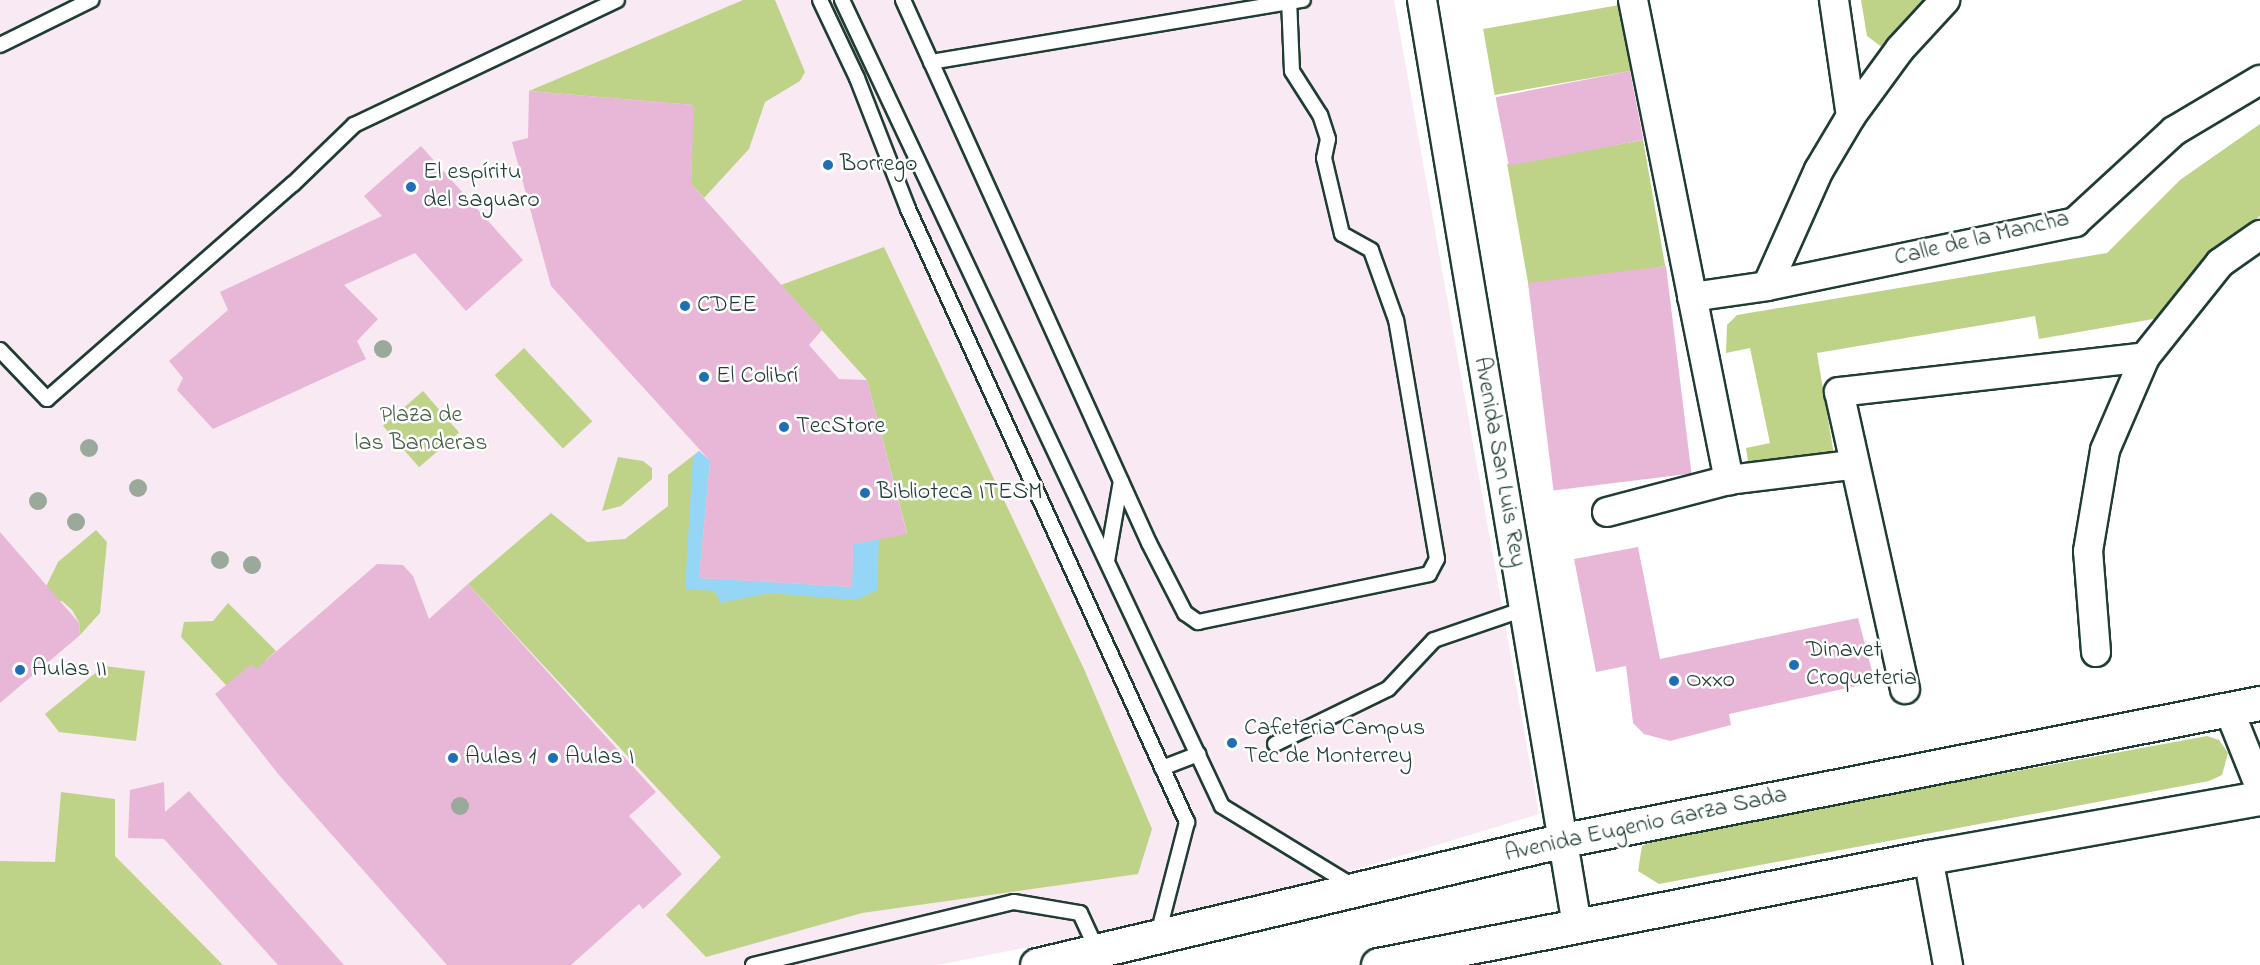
<!DOCTYPE html>
<meta charset="utf-8">
<style>
body{margin:0}
#map{position:relative;width:2260px;height:965px;overflow:hidden;background:#fff;font-family:"Indie Flower",sans-serif}
div>[style]{position:absolute}
.built>*{inset:0;background:#f8e9f3}
.green>*{inset:0;background:#bfd388;transform-origin:0 0}
.water>*{inset:0;background:#95d6f7}
.building>*{inset:0;background:#e8b7d8;transform-origin:0 0}
.roads{filter:drop-shadow(2px 0 #1f3d34) drop-shadow(-2px 0 #1f3d34) drop-shadow(0 2px #1f3d34) drop-shadow(0 -2px #1f3d34)}
.service>*{height:14px;margin:-7px;padding:0 7px;transform-origin:7px;border-radius:7px;background:#fff}
.minor>*{height:28px;margin:-14px;padding:0 14px;transform-origin:14px;border-radius:14px;background:#fff}
.tertiary>*{height:33px;margin:-16.5px;padding:0 16.5px;transform-origin:16.5px;border-radius:16.5px;background:#fff}
.trees>*{width:18px;height:18px;margin:-9px;border-radius:50%;background:#9aa99b}
.dots>*{width:16px;height:16px;translate:-50% -50%;box-sizing:border-box;border:3px solid #fff;border-radius:50%}
span{translate:-50% -50%;white-space:nowrap;text-align:center;line-height:1.15;-webkit-text-stroke:5px #fff;paint-order:stroke}
.poi-label{font-size:24px;color:#1f3d34}
.left{translate:0 -50%;text-align:left}
.street-label{font-size:24px;color:#1f3d34}
.park-label{font-size:24px;color:#476249}
</style>
<div id="map">
<div class="built">
<i style="clip-path:polygon(0 0,1394px 0,1539px 814px,1344px 873px,1131px 927px,937px 965px,0 965px)"></i>
</div>
<div class="green">
<i style="clip-path:polygon(743px 0,775px 0,805px 72px,800px 81px,765px 102px,749px 149px,704px 198px,691px 184px,693px 105px,529px 91px)"></i>
<i style="clip-path:polygon(1861px 0,1929px 0,1883px 48px,1867px 36px)"></i>
<i style="left:1619px;top:5px;width:67px;height:138px;rotate:80deg"></i>
<i style="clip-path:polygon(2260px 124px,2260px 216px,2189px 277px,2159px 318px,2039px 339px,2035px 316px,1817px 353px,1834px 455px,1749px 468px,1746px 448px,1770px 443px,1750px 348px,1726px 353px,1727px 325px,1737px 315px,2107px 253px,2180px 180px)"></i>
<i style="left:1643px;top:140px;width:128px;height:138px;rotate:80deg"></i>
<i style="clip-path:polygon(884px 247px,1084px 669px,1152px 829px,1138px 874px,862px 913px,706px 957px,666px 915px,721px 857px,468px 584px,551px 513px,587px 542px,625px 539px,668px 506px,668px 475px,699px 451px,710px 461px,699px 578px,852px 587px,853px 544px,907px 533px,867px 380px,781px 285px)"></i>
<i style="left:524px;top:348px;width:100px;height:40px;rotate:47deg"></i>
<i style="left:423px;top:391px;width:55px;height:53px;rotate:49deg"></i>
<i style="clip-path:polygon(618px 457px,643px 461px,652px 468px,652px 479px,621px 506px,602px 511px)"></i>
<i style="clip-path:polygon(96px 530px,107px 542px,100px 613px,79px 636px,80px 624px,72px 610px,62px 601px,39px 601px,58px 562px)"></i>
<i style="clip-path:polygon(228px 603px,276px 651px,266px 660px,267px 682px,226px 685px,181px 637px,184px 622px,213px 621px)"></i>
<i style="clip-path:polygon(104px 666px,145px 671px,136px 741px,59px 732px,45px 714px)"></i>
<i style="clip-path:polygon(2207px 736px,2219px 740px,2228px 753px,2222px 775px,2209px 781px,1659px 884px,1638px 871px,1642px 846px,1664px 836px)"></i>
<i style="clip-path:polygon(61px 792px,115px 799px,115px 856px,223px 965px,0 965px,0 861px,55px 862px)"></i>
</div>
<div class="water">
<i style="clip-path:polygon(699px 451px,710px 461px,699px 578px,852px 587px,853px 544px,879px 539px,877px 590px,856px 600px,769px 593px,721px 603px,714px 591px,685px 589px,693px 456px)"></i>
</div>
<div class="building">
<i style="left:1630px;top:71px;width:70px;height:137px;rotate:79deg"></i>
<i style="clip-path:polygon(529px 91px,694px 105px,691px 184px,822px 330px,809px 345px,839px 379px,867px 380px,907px 534px,853px 544px,852px 587px,699px 578px,710px 461px,551px 286px,512px 142px,528px 138px)"></i>
<i style="clip-path:polygon(421px 146px,523px 260px,466px 311px,415px 253px,344px 285px,378px 319px,357px 341px,366px 359px,213px 429px,177px 390px,183px 378px,169px 361px,228px 310px,220px 292px,382px 216px,364px 196px)"></i>
<i style="left:1666px;top:266px;width:209px;height:139px;rotate:83deg"></i>
<i style="clip-path:polygon(0 532px,80px 624px,79px 636px,0 703px)"></i>
<i style="clip-path:polygon(1638px 547px,1660px 659px,1858px 618px,1875px 682px,1729px 714px,1731px 725px,1670px 741px,1644px 734px,1633px 723px,1626px 666px,1596px 672px,1574px 559px)"></i>
<i style="clip-path:polygon(377px 564px,403px 565px,413px 576px,429px 619px,468px 584px,656px 792px,629px 816px,682px 874px,643px 909px,639px 904px,571px 965px,447px 965px,279px 775px,215px 694px,252px 664px,256px 669px)"></i>
<i style="clip-path:polygon(164px 782px,165px 812px,189px 791px,344px 965px,278px 965px,164px 839px,128px 838px,130px 790px)"></i>
</div>
<div class="roads">
<div class="service">
<i style="left:820px;top:0;width:86px;rotate:64.6deg"></i>
<i style="left:857px;top:78px;width:141px;rotate:68.7deg"></i>
<i style="left:908px;top:209px;width:674px;rotate:65.53deg"></i>
<i style="left:1187px;top:822px;width:116px;rotate:104.5deg"></i>
<i style="left:842px;top:0;width:891px;rotate:64.76deg"></i>
<i style="left:1222px;top:806px;width:153px;rotate:31.4deg"></i>
<i style="left:903px;top:0;width:596px;rotate:65.63deg"></i>
<i style="left:1149px;top:543px;width:79px;rotate:62.8deg"></i>
<i style="left:1185px;top:613px;width:16px;rotate:35deg"></i>
<i style="left:1198px;top:622px;width:236px;rotate:-11.7deg"></i>
<i style="left:1429px;top:574px;width:17px;rotate:-62deg"></i>
<i style="left:1437px;top:559px;width:242px;rotate:-99.7deg"></i>
<i style="left:1396px;top:320px;width:74px;rotate:-109.7deg"></i>
<i style="left:1371px;top:250px;width:33px;rotate:-151deg"></i>
<i style="left:1342px;top:234px;width:78px;rotate:-103.3deg"></i>
<i style="left:1324px;top:158px;width:19px;rotate:-78deg"></i>
<i style="left:1328px;top:139px;width:25px;rotate:-108deg"></i>
<i style="left:1320px;top:115px;width:52px;rotate:-122.5deg"></i>
<i style="left:1292px;top:71px;width:71px;rotate:-92.4deg"></i>
<i style="left:0;top:45px;width:102px;rotate:-26.3deg"></i>
<i style="left:931px;top:62px;width:377px;rotate:-9.5deg"></i>
<i style="left:0;top:350px;width:68px;rotate:46.2deg"></i>
<i style="left:47px;top:399px;width:327px;rotate:-41.2deg"></i>
<i style="left:293px;top:184px;width:85px;rotate:-44deg"></i>
<i style="left:354px;top:125px;width:291px;rotate:-25.4deg"></i>
<i style="left:1107px;top:561px;width:81px;rotate:-80.1deg"></i>
<i style="left:1275px;top:744px;width:126px;rotate:-26deg"></i>
<i style="left:1388px;top:689px;width:67px;rotate:-46.8deg"></i>
<i style="left:1434px;top:640px;width:95px;rotate:-19deg"></i>
<i style="left:1162px;top:768px;width:39px;rotate:-21deg"></i>
<i style="left:753px;top:965px;width:268px;rotate:-13.6deg"></i>
<i style="left:1014px;top:902px;width:67px;rotate:9.5deg"></i>
<i style="left:1080px;top:913px;width:41px;rotate:65.3deg"></i>
</div>
<div class="minor">
<i style="left:1422px;top:0;width:938px;rotate:80.49deg"></i>
<i style="left:1633px;top:0;width:490px;rotate:78.7deg"></i>
<i style="left:1834px;top:0;width:117px;rotate:81.7deg"></i>
<i style="left:1767px;top:286px;width:127px;rotate:-65.9deg"></i>
<i style="left:1819px;top:170px;width:63px;rotate:-59.3deg"></i>
<i style="left:1851px;top:116px;width:83px;rotate:-53.8deg"></i>
<i style="left:1900px;top:49px;width:67px;rotate:-47.4deg"></i>
<i style="left:1692px;top:297px;width:76px;rotate:-8.3deg"></i>
<i style="left:1767px;top:286px;width:315px;rotate:-11.7deg"></i>
<i style="left:2075px;top:222px;width:134px;rotate:-42.6deg"></i>
<i style="left:2174px;top:131px;width:100px;rotate:-30.7deg"></i>
<i style="left:1607px;top:512px;width:126px;rotate:-14.7deg"></i>
<i style="left:1729px;top:480px;width:124px;rotate:-7deg"></i>
<i style="left:2096px;top:652px;width:101px;rotate:-94.5deg"></i>
<i style="left:2088px;top:551px;width:102px;rotate:-80.4deg"></i>
<i style="left:2105px;top:450px;width:101px;rotate:-66.7deg"></i>
<i style="left:2145px;top:357px;width:120px;rotate:-51.4deg"></i>
<i style="left:2220px;top:263px;width:49px;rotate:-35deg"></i>
<i style="left:1905px;top:689px;width:304px;rotate:-102.5deg"></i>
<i style="left:1839px;top:392px;width:308px;rotate:-6.5deg"></i>
<i style="left:2229px;top:710px;width:83px;rotate:68.1deg"></i>
<i style="left:1928px;top:857px;width:110px;rotate:79.5deg"></i>
</div>
<div class="tertiary">
<i style="left:1037px;top:965px;width:542px;rotate:-13.34deg"></i>
<i style="left:1564px;top:840px;width:709px;rotate:-11.14deg"></i>
<i style="left:1378px;top:965px;width:561px;rotate:-11.11deg"></i>
<i style="left:1928px;top:857px;width:337px;rotate:-10.1deg"></i>
</div>
</div>
<div class="trees">
<i style="left:383px;top:349px"></i>
<i style="left:89px;top:448px"></i>
<i style="left:138px;top:488px"></i>
<i style="left:38px;top:501px"></i>
<i style="left:76px;top:522px"></i>
<i style="left:220px;top:560px"></i>
<i style="left:252px;top:565px"></i>
<i style="left:460px;top:806px"></i>
</div>
<div class="dots">
<i style="left:828px;top:165px;background:#1f6fb2"></i>
<i style="left:411px;top:187px;background:#1f6fb2"></i>
<i style="left:685px;top:306px;background:#1f6fb2"></i>
<i style="left:704px;top:377px;background:#1f6fb2"></i>
<i style="left:784px;top:427px;background:#1f6fb2"></i>
<i style="left:865px;top:493px;background:#1f6fb2"></i>
<i style="left:1794px;top:665px;background:#1f6fb2"></i>
<i style="left:20px;top:670px;background:#1f6fb2"></i>
<i style="left:1674px;top:681px;background:#1f6fb2"></i>
<i style="left:1232px;top:743px;background:#1f6fb2"></i>
<i style="left:453px;top:758px;background:#1f6fb2"></i>
<i style="left:553px;top:758px;background:#1f6fb2"></i>
</div>
<div class="poi-label">
<span class="left" style="left:840px;top:165px">Borrego</span>
<span class="left" style="left:423px;top:187px">El espíritu<br>del saguaro</span>
<span class="left" style="left:697px;top:306px">CDEE</span>
<span class="left" style="left:716px;top:377px">El Colibrí</span>
<span class="left" style="left:796px;top:427px">TecStore</span>
<span class="left" style="left:877px;top:493px">Biblioteca ITESM</span>
<span class="left" style="left:1806px;top:665px">Dinavet<br>Croqueteria</span>
<span class="left" style="left:32px;top:670px">Aulas II</span>
<span class="left" style="left:1686px;top:681px">Oxxo</span>
<span class="left" style="left:1244px;top:743px">Cafeteria Campus<br>Tec de Monterrey</span>
<span class="left" style="left:465px;top:758px">Aulas 1</span>
<span class="left" style="left:565px;top:758px">Aulas I</span>
</div>
<div class="street-label">
<span style="left:1982px;top:239px;rotate:-13deg">Calle de la Mancha</span>
<span style="left:1499px;top:462px;rotate:80deg">Avenida San Luis Rey</span>
<span style="left:1646px;top:825px;rotate:-12deg">Avenida Eugenio Garza Sada</span>
</div>
<div class="park-label">
<span style="left:421px;top:430px">Plaza de<br>las Banderas</span>
</div>
</div>
